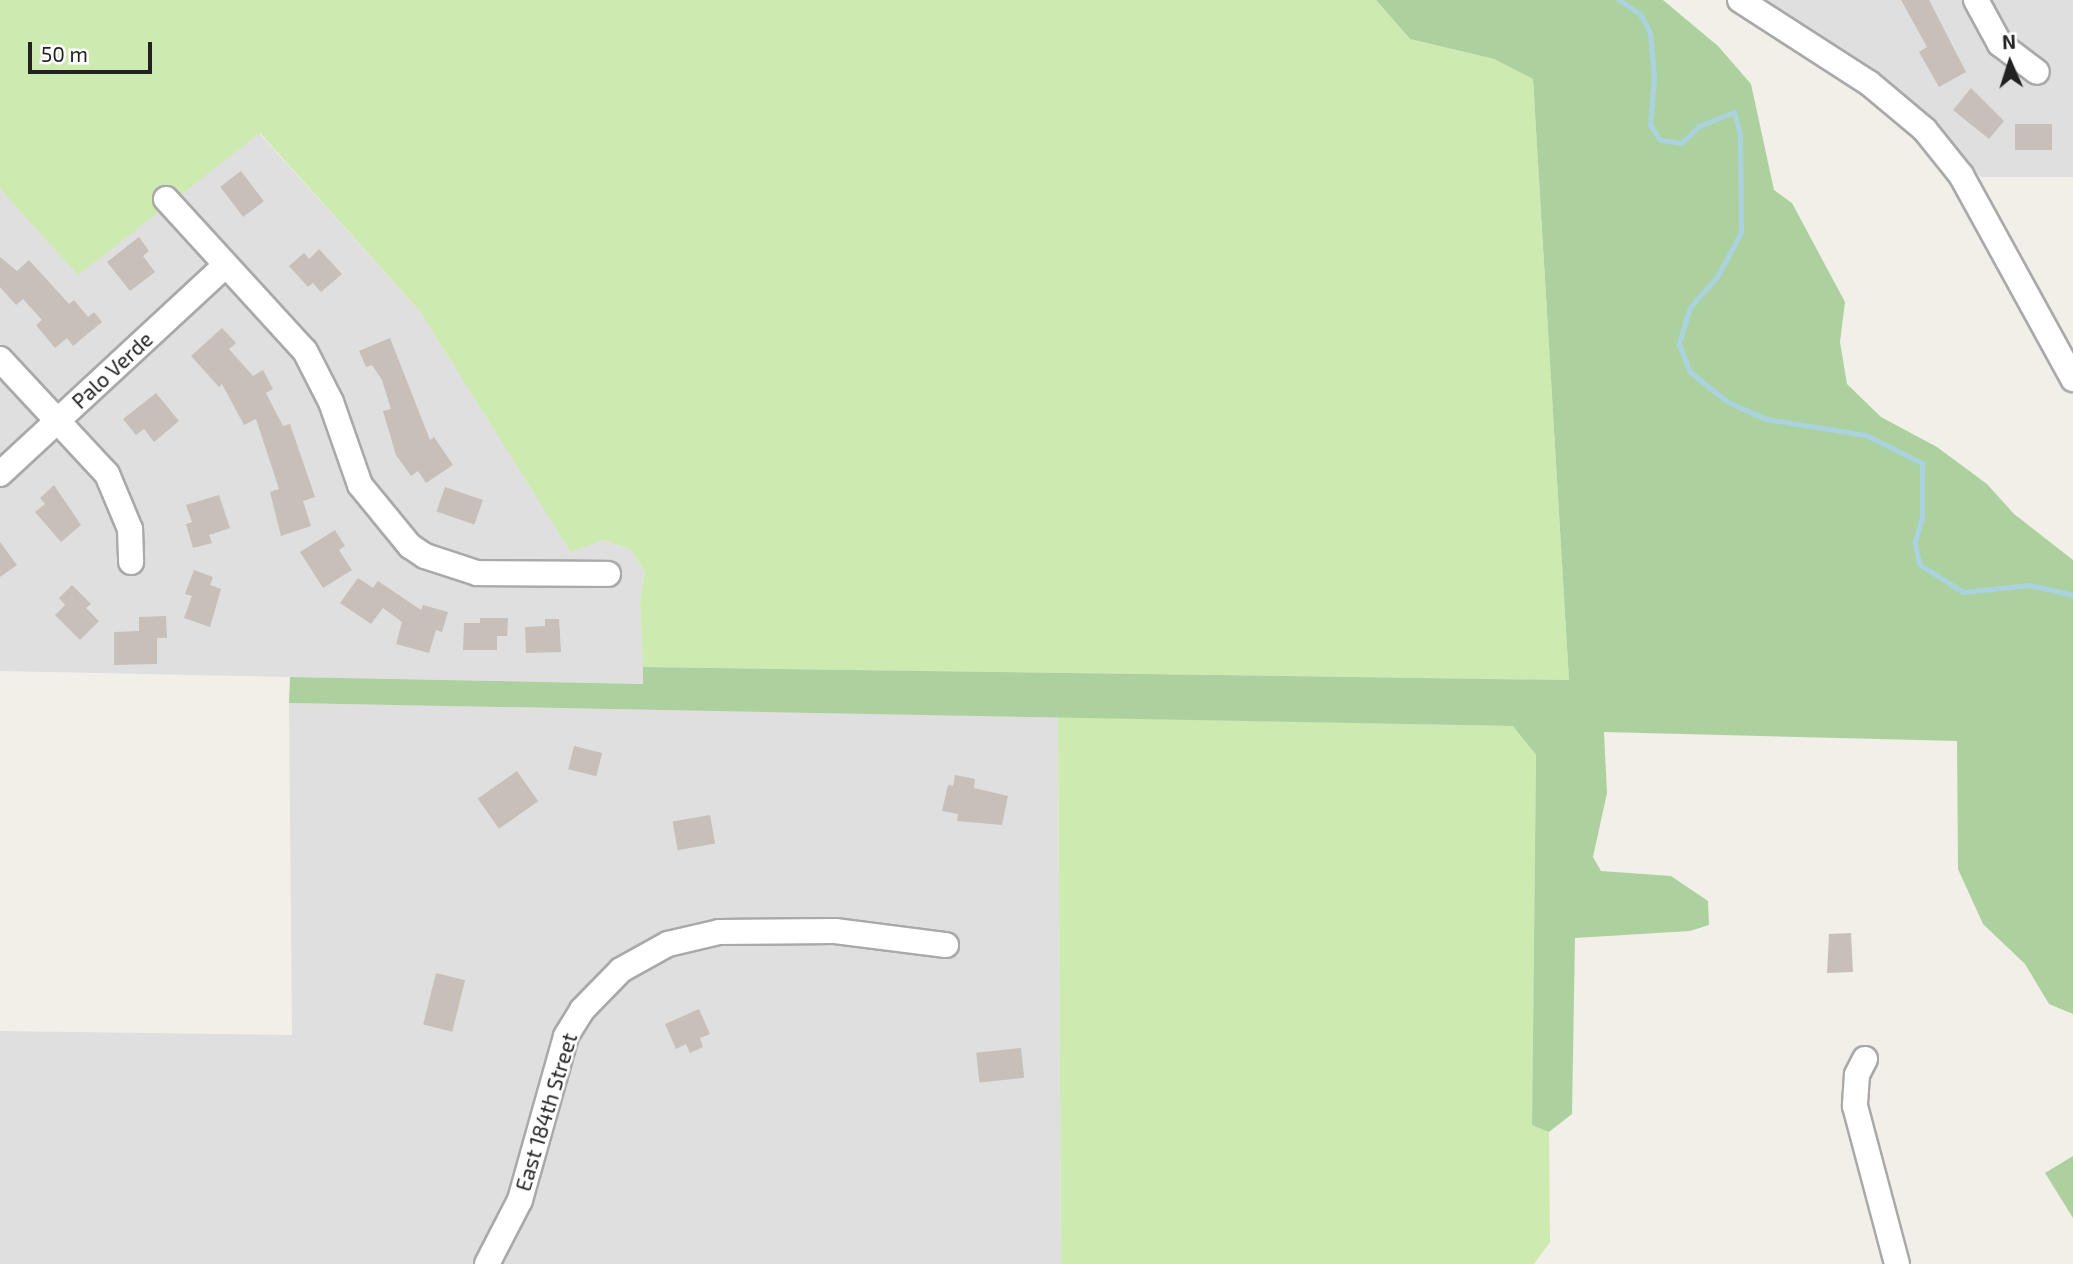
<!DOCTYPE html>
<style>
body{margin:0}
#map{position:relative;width:2073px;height:1264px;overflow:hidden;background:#f2efe9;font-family:"Exo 2",sans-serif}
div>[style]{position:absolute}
.residential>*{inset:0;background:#e0dfdf}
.grass>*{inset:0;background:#cdebb0}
.forest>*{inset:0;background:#add19e}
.stream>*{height:5px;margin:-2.5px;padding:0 2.5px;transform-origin:2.5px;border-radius:2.5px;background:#aad3df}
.building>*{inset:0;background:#c7bfb8;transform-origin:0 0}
.roads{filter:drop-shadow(2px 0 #a9a9a9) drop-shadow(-2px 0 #a9a9a9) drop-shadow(0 2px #a9a9a9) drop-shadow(0 -2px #a9a9a9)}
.minor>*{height:24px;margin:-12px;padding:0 12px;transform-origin:12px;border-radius:12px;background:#fff}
span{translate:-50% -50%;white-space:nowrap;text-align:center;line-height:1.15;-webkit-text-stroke:5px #fff;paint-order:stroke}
.street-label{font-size:21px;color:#222}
.north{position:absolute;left:1975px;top:28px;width:70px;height:70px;-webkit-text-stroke:5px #fff;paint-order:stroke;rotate:357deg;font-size:19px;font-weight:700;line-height:28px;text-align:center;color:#222}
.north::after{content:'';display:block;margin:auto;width:24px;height:32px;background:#222;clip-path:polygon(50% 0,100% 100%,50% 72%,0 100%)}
.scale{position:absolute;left:28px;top:42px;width:124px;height:32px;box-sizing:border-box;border:4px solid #222;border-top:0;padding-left:9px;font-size:21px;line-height:24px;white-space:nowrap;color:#222;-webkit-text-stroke:5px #fff;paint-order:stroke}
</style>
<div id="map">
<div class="residential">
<i style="clip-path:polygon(1757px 0,2073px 0,2073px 177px,1981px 177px,1925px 118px)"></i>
<i style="clip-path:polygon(259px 133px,419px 310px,571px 551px,603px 540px,630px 549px,645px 572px,640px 600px,644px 684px,0 671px,0 189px,78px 274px)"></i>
<i style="clip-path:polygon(289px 703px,1058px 717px,1061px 1264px,0 1264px,0 1031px,292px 1035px)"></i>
</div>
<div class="grass">
<i style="clip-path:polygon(0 0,1376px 0,1410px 39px,1494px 59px,1533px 79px,1569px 680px,643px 667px,640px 600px,645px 572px,630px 549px,603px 540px,571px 552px,419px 310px,260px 133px,78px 275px,0 189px)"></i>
<i style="clip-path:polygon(1058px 717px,1513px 726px,1524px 734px,1536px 755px,1532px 1124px,1549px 1132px,1550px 1242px,1534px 1264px,1061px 1264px)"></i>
</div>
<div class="forest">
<i style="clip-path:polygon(1376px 0,1663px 0,1718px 46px,1751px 84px,1774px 190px,1792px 203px,1845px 302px,1840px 342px,1847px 384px,1881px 417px,1937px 447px,1987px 484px,2014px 514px,2073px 560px,2073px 1014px,2049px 1004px,2025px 964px,1983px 924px,1958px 869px,1957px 741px,1604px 732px,1607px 793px,1593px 857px,1601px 871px,1671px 876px,1708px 901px,1709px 925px,1690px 931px,1575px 938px,1572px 1114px,1549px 1132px,1532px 1125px,1536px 755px,1513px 726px,289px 703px,290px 677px,643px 684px,643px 667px,1569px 680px,1533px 79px,1494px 59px,1410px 39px)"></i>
<i style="clip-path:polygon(2073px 1156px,2073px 1218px,2045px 1173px)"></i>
</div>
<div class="stream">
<i style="left:1619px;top:0;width:25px;rotate:34deg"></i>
<i style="left:1640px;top:14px;width:21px;rotate:62deg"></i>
<i style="left:1650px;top:33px;width:45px;rotate:84.9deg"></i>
<i style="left:1654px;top:78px;width:47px;rotate:94.9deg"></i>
<i style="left:1650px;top:125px;width:18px;rotate:56deg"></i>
<i style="left:1660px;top:140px;width:21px;rotate:8deg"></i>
<i style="left:1681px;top:143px;width:25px;rotate:-43deg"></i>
<i style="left:1699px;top:126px;width:38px;rotate:-22deg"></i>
<i style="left:1734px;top:112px;width:24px;rotate:75deg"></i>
<i style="left:1740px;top:135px;width:97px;rotate:89.4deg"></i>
<i style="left:1741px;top:232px;width:51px;rotate:118.1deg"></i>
<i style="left:1717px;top:277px;width:40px;rotate:132deg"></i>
<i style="left:1690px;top:307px;width:39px;rotate:107deg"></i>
<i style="left:1679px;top:344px;width:30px;rotate:69deg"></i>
<i style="left:1690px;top:372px;width:48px;rotate:38.3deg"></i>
<i style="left:1728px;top:402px;width:42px;rotate:24.1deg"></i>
<i style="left:1766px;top:419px;width:101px;rotate:9.1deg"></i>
<i style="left:1866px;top:435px;width:63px;rotate:26.6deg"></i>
<i style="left:1922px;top:463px;width:54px;rotate:90deg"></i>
<i style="left:1922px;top:517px;width:26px;rotate:106deg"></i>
<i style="left:1915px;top:542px;width:22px;rotate:80deg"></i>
<i style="left:1919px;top:564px;width:52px;rotate:32.5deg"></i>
<i style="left:1963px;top:592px;width:67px;rotate:-6deg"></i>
<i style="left:2030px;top:585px;width:44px;rotate:13.1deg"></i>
</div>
<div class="building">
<i style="clip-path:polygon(1901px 0,1929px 0,1966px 72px,1939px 87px,1919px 52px,1927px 47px)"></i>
<i style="clip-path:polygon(1971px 88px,2004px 121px,1989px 139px,1953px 110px)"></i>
<i style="left:2015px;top:124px;width:37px;height:26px"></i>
<i style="left:241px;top:171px;width:38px;height:26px;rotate:53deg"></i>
<i style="clip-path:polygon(139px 237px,149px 251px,143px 256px,155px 272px,130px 291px,107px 262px)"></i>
<i style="clip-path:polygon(319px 249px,342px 274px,321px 292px,313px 283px,308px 287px,289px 266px,304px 253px,309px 259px)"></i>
<i style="clip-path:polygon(0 257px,17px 271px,29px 260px,69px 304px,74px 300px,88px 317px,94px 312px,102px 322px,73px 346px,67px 338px,55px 348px,36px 325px,42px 320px,23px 299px,16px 305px,0 287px)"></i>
<i style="clip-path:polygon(222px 328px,236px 343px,229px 349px,253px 376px,263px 370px,273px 389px,266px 393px,283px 426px,290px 424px,315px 497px,303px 501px,311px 526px,281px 536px,270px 492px,279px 489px,256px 419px,244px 425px,222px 384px,219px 387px,191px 356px)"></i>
<i style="clip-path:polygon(390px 338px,430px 440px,434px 437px,453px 465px,426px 483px,418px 471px,411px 476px,396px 455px,383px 411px,391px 409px,382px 380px,372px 365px,366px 367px,359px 351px)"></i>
<i style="clip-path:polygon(156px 393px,179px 421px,154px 442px,144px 429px,136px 435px,123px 419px)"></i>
<i style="clip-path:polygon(54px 485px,81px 525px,61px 542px,35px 512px,45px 504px,40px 498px)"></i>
<i style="left:445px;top:487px;width:40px;height:26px;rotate:19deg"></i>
<i style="clip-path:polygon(219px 495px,230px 528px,209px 535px,212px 543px,193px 548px,186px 524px,192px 522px,186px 505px)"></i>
<i style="clip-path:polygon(335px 530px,345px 546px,339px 550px,352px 570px,323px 588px,300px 552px)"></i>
<i style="clip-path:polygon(0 542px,17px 565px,0 577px)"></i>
<i style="clip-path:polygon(194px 570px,213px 577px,210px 585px,221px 589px,210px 627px,184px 618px,192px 596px,185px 594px)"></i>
<i style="clip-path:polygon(358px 578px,373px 588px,378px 581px,421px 610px,423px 605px,448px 612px,442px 632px,436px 630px,429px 653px,396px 644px,402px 622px,383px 608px,371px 624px,340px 603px)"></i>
<i style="clip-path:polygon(72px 585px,91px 604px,86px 608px,99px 621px,80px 640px,55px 615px,65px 605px,59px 598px)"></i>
<i style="clip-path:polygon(166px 616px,167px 638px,157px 638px,157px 664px,114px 665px,114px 632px,139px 631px,139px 617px)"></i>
<i style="clip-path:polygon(480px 618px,508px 618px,507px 636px,497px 636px,497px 650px,463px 650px,464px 623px,480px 623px)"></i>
<i style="clip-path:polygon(545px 619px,559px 619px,561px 652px,526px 653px,525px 627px,545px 626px)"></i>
<i style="left:574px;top:746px;width:29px;height:24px;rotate:14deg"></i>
<i style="left:517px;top:771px;width:37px;height:48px;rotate:55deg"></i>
<i style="clip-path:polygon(955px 775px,975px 779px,974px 788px,1008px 796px,1002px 825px,957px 821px,958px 814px,942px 811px,948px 785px,953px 786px)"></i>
<i style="left:710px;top:815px;width:29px;height:38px;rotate:80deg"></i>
<i style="clip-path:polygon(1851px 933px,1853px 972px,1827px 973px,1829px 934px)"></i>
<i style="left:436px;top:973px;width:30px;height:53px;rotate:14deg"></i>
<i style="clip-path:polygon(699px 1009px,710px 1034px,700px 1038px,703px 1047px,690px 1053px,686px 1044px,676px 1049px,665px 1024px)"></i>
<i style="left:1021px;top:1048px;width:30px;height:45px;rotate:84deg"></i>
</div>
<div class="roads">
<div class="minor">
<i style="left:1740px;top:0;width:153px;rotate:32.8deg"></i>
<i style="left:1869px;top:83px;width:73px;rotate:40deg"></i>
<i style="left:1925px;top:130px;width:58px;rotate:51.3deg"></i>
<i style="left:1961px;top:175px;width:233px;rotate:61.2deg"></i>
<i style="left:1976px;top:0;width:50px;rotate:61.4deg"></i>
<i style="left:2000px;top:44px;width:46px;rotate:37.1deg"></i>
<i style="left:166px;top:199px;width:206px;rotate:47.6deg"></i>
<i style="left:305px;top:351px;width:57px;rotate:63deg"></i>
<i style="left:331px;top:402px;width:88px;rotate:70.7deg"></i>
<i style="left:360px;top:485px;width:79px;rotate:50.7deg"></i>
<i style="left:410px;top:546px;width:18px;rotate:34deg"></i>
<i style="left:425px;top:556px;width:55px;rotate:18.1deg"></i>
<i style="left:477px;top:573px;width:131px;rotate:0.4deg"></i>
<i style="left:0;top:359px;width:157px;rotate:47.1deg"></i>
<i style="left:107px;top:474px;width:60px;rotate:67.3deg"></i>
<i style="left:130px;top:529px;width:33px;rotate:88deg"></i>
<i style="left:0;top:474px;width:306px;rotate:-42.8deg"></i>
<i style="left:1865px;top:1059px;width:18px;rotate:117deg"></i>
<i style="left:1857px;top:1075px;width:31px;rotate:94deg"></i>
<i style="left:1855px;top:1106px;width:163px;rotate:75.1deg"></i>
<i style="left:487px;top:1264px;width:72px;rotate:-62.7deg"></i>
<i style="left:520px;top:1200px;width:170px;rotate:-74.3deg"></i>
<i style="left:566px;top:1036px;width:31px;rotate:-58deg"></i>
<i style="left:582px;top:1010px;width:56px;rotate:-45.7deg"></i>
<i style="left:621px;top:970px;width:54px;rotate:-29deg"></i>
<i style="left:668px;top:944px;width:52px;rotate:-13.2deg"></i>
<i style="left:719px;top:932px;width:116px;rotate:-0.5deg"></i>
<i style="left:835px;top:931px;width:112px;rotate:7.2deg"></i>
</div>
</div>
<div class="street-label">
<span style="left:112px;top:370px;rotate:-43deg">Palo Verde</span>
<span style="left:546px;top:1112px;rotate:-73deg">East 184th Street</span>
</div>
<div class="north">N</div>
<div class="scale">50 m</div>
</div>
